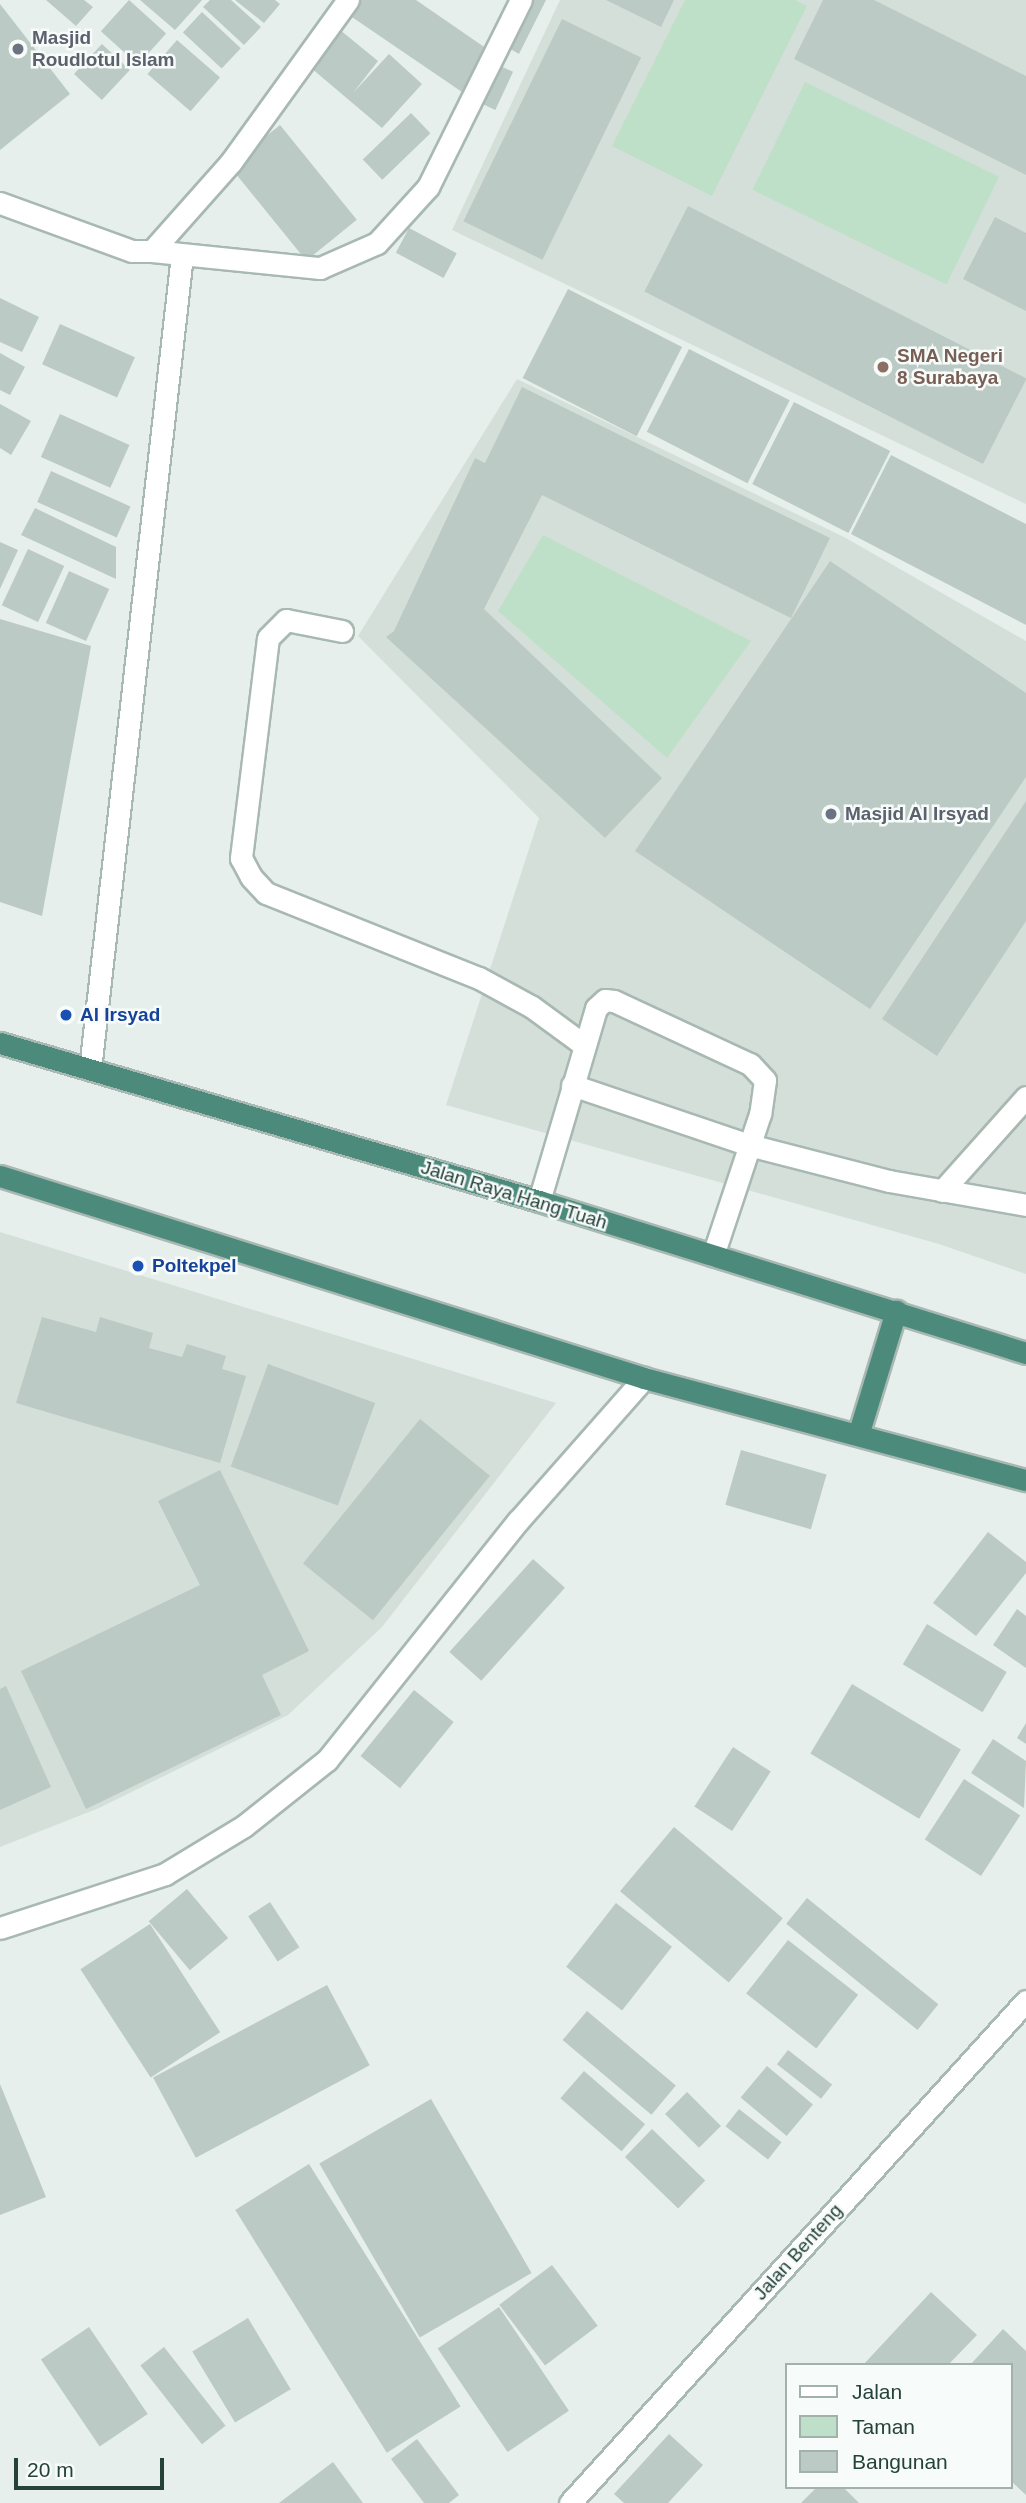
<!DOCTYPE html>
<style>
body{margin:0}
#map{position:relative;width:1026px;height:2503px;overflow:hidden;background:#e6efeb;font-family:Helvetica,sans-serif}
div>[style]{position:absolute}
.built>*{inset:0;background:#d4dfda}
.green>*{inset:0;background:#bfe0c8;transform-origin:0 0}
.building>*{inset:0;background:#bbcac4;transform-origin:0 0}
.roads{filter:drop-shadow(2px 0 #a8b8b2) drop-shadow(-2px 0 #a8b8b2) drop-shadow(0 2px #a8b8b2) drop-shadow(0 -2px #a8b8b2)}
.service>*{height:21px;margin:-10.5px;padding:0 10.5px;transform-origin:10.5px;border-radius:10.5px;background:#fff}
.minor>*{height:21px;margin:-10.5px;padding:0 10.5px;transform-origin:10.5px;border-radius:10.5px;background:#fff}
.tertiary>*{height:21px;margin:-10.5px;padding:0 10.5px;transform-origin:10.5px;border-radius:10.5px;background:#fff}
.trunk>*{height:21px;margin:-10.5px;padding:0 10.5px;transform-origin:10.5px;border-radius:10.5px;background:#4c8a7c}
.dots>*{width:19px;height:19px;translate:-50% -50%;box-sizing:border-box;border:4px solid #f7fbf9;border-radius:50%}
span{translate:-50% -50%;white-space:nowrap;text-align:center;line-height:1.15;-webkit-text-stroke:5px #f7fbf9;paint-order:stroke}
.worship-label{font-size:19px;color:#5b616d;font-weight:700}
.left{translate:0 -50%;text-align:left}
.education-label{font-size:19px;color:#785e54;font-weight:700}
.transit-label{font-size:19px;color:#164399;font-weight:700}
.street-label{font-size:19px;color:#24423a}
.legend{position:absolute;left:785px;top:2363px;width:228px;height:126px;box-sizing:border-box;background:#f7fbf9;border:2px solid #a3b1ad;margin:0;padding:9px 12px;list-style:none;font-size:21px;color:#24423a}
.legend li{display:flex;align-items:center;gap:14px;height:35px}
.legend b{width:35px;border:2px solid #a3b1ad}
.scale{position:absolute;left:14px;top:2458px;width:150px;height:32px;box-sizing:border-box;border:4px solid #24423a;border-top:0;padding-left:9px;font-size:21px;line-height:24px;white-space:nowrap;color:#24423a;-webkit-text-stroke:5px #f7fbf9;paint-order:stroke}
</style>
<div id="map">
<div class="built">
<i style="clip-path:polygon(560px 0,1026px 0,1026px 504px,452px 230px)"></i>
<i style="clip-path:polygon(517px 379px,844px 537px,1026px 641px,1026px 1274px,939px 1244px,446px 1105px,539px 818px,358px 636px)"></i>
<i style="clip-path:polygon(0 1232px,556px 1403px,382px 1627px,288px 1715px,99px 1808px,0 1847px)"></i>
</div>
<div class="green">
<i style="clip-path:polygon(685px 0,795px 0,807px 6px,712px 196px,612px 146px)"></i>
<i style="left:805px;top:82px;width:216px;height:120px;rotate:26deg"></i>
<i style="clip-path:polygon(543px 535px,751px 641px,667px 758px,498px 611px)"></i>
</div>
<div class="building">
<i style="clip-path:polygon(46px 0,84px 0,93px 7px,76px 26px)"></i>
<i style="left:129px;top:0;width:50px;height:42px;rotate:42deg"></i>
<i style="clip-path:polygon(140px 0,202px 0,175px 30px)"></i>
<i style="clip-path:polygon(210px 0,231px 0,261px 27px,244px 45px,203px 7px)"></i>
<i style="clip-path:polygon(235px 0,275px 0,280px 4px,264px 23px)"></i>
<i style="clip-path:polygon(359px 0,416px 0,490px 51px,462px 92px,349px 15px)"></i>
<i style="clip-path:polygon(529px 0,546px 0,519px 54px,503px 45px)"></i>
<i style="clip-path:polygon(606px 0,674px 0,661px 27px)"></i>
<i style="clip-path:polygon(823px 0,874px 0,1026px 76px,1026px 175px,794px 59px)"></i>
<i style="clip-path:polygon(0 4px,70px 94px,0 150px)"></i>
<i style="left:202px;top:12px;width:53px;height:28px;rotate:43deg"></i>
<i style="left:562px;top:19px;width:88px;height:225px;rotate:26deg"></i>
<i style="clip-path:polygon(334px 25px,378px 61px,353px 93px,389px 54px,422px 84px,382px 128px,304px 62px)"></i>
<i style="left:177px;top:40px;width:57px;height:45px;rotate:41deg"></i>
<i style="left:102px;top:44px;width:38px;height:41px;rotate:43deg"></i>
<i style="left:494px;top:63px;width:21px;height:42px;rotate:25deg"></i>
<i style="left:411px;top:113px;width:28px;height:67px;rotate:46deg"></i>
<i style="left:280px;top:125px;width:122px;height:65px;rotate:51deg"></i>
<i style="left:688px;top:206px;width:380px;height:96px;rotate:27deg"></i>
<i style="clip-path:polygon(995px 217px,1026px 233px,1026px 311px,963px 279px)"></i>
<i style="left:409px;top:228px;width:54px;height:28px;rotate:28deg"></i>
<i style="left:568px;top:289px;width:128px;height:100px;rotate:27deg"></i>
<i style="clip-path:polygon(0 298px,39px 317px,22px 352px,0 342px)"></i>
<i style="left:60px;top:324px;width:82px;height:44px;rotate:24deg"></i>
<i style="left:689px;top:349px;width:113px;height:93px;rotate:27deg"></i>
<i style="clip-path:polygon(0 353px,25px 367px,10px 395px,0 390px)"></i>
<i style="clip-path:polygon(522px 387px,830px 538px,791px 618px,542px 495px,484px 609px,662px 778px,605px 838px,386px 637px,394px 631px,475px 458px,485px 463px)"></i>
<i style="left:794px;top:402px;width:108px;height:92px;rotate:27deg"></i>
<i style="clip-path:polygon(0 404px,31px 421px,11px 455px,0 448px)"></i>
<i style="left:60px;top:414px;width:76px;height:47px;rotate:24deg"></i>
<i style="clip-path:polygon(891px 455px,1026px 524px,1026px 625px,851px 534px)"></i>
<i style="left:51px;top:471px;width:87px;height:34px;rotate:24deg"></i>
<i style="clip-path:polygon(35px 508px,116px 547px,116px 579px,21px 535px)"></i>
<i style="clip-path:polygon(0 542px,18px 550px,0 589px)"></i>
<i style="left:28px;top:549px;width:40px;height:62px;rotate:25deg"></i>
<i style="clip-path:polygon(830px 561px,1026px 693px,1026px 777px,870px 1009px,635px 851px)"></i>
<i style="left:69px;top:571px;width:44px;height:57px;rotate:24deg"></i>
<i style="clip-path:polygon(0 619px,91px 646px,42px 916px,0 902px)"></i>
<i style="clip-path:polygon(1026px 801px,1026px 921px,937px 1056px,882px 1019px)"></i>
<i style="clip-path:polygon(42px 1317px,96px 1332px,100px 1317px,153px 1333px,149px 1348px,182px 1357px,187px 1344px,226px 1356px,222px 1369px,246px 1376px,220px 1463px,16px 1403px)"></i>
<i style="left:268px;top:1364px;width:114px;height:109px;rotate:20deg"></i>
<i style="left:420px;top:1419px;width:90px;height:186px;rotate:39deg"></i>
<i style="left:741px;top:1450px;width:89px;height:57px;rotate:16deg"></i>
<i style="clip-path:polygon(220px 1470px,309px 1651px,262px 1675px,281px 1715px,86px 1809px,21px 1671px,200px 1585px,158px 1501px)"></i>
<i style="clip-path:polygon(988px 1532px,1026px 1562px,1026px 1573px,976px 1636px,933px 1603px)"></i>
<i style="left:533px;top:1559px;width:43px;height:125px;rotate:42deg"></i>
<i style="clip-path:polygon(1017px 1609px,1026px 1616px,1026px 1668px,993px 1645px)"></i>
<i style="left:927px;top:1624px;width:93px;height:47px;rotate:31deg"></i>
<i style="left:852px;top:1684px;width:127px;height:81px;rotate:31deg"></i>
<i style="clip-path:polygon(6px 1686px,51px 1787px,0 1810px,0 1689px)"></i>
<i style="left:414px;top:1690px;width:51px;height:85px;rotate:39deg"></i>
<i style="clip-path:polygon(1026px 1723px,1026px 1744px,1017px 1738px)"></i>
<i style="clip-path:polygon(993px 1739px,1026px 1761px,1024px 1808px,971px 1773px)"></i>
<i style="left:733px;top:1747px;width:45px;height:71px;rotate:33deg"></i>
<i style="left:964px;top:1779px;width:67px;height:72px;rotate:33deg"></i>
<i style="left:674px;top:1827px;width:142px;height:84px;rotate:40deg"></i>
<i style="left:187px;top:1889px;width:64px;height:50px;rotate:50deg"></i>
<i style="left:807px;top:1898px;width:169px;height:33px;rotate:39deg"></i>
<i style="left:270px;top:1902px;width:54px;height:26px;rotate:57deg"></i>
<i style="left:616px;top:1903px;width:71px;height:81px;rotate:38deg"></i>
<i style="left:150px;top:1924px;width:129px;height:83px;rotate:57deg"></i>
<i style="left:788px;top:1940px;width:89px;height:68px;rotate:38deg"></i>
<i style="left:327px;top:1985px;width:91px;height:197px;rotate:62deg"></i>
<i style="left:587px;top:2011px;width:116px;height:38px;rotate:40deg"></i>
<i style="left:788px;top:2050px;width:56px;height:18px;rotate:38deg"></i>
<i style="left:767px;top:2066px;width:60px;height:41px;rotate:40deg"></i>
<i style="left:584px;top:2071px;width:81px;height:36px;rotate:41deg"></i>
<i style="clip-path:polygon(0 2084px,46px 2197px,0 2215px)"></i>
<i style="left:687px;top:2092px;width:48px;height:31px;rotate:45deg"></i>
<i style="left:431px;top:2099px;width:201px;height:129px;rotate:60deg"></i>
<i style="left:739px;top:2109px;width:54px;height:22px;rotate:38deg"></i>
<i style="left:652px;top:2129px;width:74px;height:39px;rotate:44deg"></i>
<i style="left:309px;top:2164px;width:286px;height:87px;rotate:58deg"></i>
<i style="left:552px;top:2265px;width:76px;height:66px;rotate:53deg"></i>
<i style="clip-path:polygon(931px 2292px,977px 2335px,948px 2365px,863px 2365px)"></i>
<i style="left:499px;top:2307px;width:125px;height:74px;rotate:56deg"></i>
<i style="left:248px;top:2318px;width:83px;height:65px;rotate:59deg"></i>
<i style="left:89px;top:2327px;width:105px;height:58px;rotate:56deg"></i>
<i style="clip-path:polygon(1003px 2329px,1026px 2351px,1026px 2495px,1010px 2480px,1010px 2365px,970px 2365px)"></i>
<i style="left:164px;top:2347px;width:100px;height:30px;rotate:52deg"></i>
<i style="clip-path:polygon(669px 2434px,703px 2465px,668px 2503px,624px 2503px,614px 2494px)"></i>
<i style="clip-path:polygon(417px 2439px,459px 2495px,449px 2503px,424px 2503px,391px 2459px)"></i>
<i style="clip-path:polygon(333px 2462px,363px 2503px,279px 2503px)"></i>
<i style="clip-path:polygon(817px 2487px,843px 2487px,859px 2503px,801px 2503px)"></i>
</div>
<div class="roads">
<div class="service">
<i style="left:152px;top:251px;width:169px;rotate:5.8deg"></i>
<i style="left:320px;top:268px;width:62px;rotate:-23.7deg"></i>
<i style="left:377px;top:243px;width:76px;rotate:-47.7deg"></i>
<i style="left:428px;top:187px;width:209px;rotate:-63.6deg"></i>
<i style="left:342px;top:631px;width:57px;rotate:-168.9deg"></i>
<i style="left:286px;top:620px;width:25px;rotate:135deg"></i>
<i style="left:268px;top:638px;width:222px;rotate:97deg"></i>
<i style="left:241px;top:858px;width:21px;rotate:62deg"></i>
<i style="left:251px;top:877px;width:22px;rotate:47deg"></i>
<i style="left:266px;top:893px;width:229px;rotate:21.8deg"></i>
<i style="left:479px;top:978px;width:60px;rotate:28.7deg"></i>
<i style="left:532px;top:1007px;width:64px;rotate:36.2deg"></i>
<i style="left:90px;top:1069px;width:819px;rotate:-83.55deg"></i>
<i style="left:572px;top:1085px;width:187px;rotate:18.7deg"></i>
<i style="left:749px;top:1145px;width:145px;rotate:14.4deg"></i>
<i style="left:889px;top:1181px;width:139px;rotate:9.9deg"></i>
<i style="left:942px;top:1191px;width:126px;rotate:-48.2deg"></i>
<i style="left:539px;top:1201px;width:201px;rotate:-73.5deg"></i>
<i style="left:596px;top:1008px;width:12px;rotate:-42deg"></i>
<i style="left:605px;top:1000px;width:9px;rotate:6deg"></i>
<i style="left:614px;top:1001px;width:150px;rotate:24.9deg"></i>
<i style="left:750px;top:1064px;width:22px;rotate:47deg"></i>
<i style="left:765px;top:1080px;width:34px;rotate:98deg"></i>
<i style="left:760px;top:1114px;width:149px;rotate:108.4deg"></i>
</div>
<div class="minor">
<i style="left:0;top:203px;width:140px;rotate:20deg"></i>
<i style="left:132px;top:251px;width:20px"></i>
<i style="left:152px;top:251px;width:119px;rotate:-48.4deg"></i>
<i style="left:231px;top:162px;width:200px;rotate:-54.2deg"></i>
<i style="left:0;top:1928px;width:174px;rotate:-18.1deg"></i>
<i style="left:165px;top:1874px;width:92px;rotate:-31.3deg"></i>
<i style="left:244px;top:1826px;width:106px;rotate:-38.5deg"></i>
<i style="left:327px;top:1760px;width:306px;rotate:-51.4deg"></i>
<i style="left:518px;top:1521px;width:191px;rotate:-48.6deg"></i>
</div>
<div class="tertiary">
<i style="left:570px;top:2503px;width:678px;rotate:-47.75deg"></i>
</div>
<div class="trunk">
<i style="left:0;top:1043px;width:562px;rotate:16.34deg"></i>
<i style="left:539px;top:1201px;width:510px;rotate:17.33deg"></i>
<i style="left:0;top:1176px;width:675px;rotate:17.41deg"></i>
<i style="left:644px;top:1378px;width:395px;rotate:15deg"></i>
<i style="left:859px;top:1432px;width:127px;rotate:-73deg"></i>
</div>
</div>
<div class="dots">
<i style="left:18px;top:49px;background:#6b7280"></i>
<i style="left:883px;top:367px;background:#8d6e63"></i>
<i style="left:831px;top:814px;background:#6b7280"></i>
<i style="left:66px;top:1015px;background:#1a4fb4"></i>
<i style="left:138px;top:1266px;background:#1a4fb4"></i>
</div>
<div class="worship-label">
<span class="left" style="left:32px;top:49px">Masjid<br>Roudlotul Islam</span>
<span class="left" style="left:845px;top:814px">Masjid Al Irsyad</span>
</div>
<div class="education-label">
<span class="left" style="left:897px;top:367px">SMA Negeri<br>8 Surabaya</span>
</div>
<div class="transit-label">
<span class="left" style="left:80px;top:1015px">Al Irsyad</span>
<span class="left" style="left:152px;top:1266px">Poltekpel</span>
</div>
<div class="street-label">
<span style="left:514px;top:1195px;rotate:17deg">Jalan Raya Hang Tuah</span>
<span style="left:798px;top:2252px;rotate:-48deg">Jalan Benteng</span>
</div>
<ul class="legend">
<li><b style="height:9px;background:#fff"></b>Jalan</li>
<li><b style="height:19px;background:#bfe0c8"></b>Taman</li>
<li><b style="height:19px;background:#bbcac4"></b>Bangunan</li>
</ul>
<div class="scale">20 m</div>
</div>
